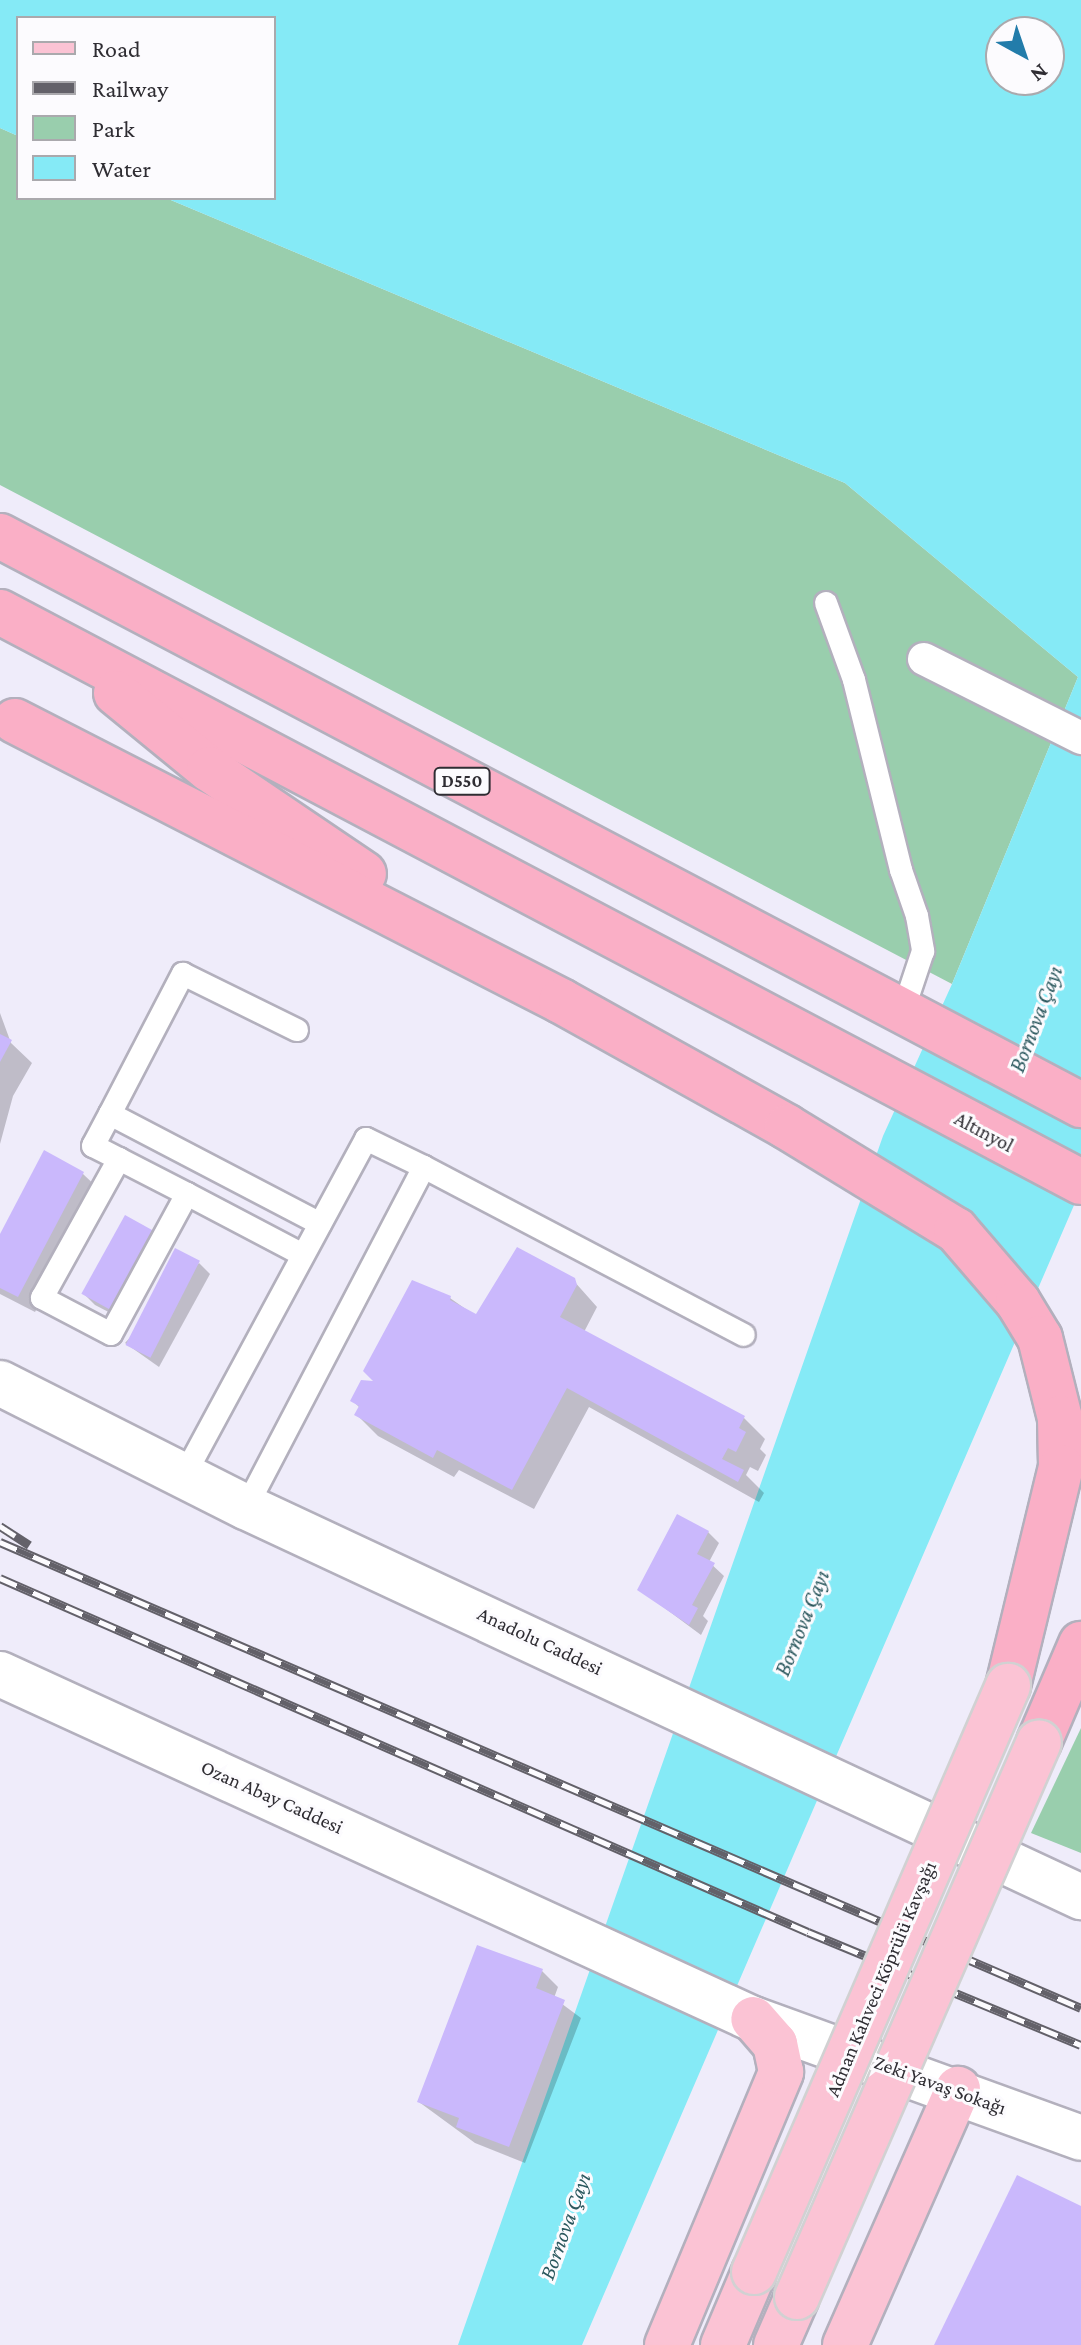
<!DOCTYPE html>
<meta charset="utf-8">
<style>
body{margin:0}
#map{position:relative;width:1081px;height:2345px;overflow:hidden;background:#efecfa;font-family:"Crimson Pro",serif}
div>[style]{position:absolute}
.green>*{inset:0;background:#99cead}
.water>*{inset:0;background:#85eaf6}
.shadow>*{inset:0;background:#0003}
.building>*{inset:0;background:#cab8fc;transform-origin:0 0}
.roads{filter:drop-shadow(2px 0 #b3b0bd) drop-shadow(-2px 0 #b3b0bd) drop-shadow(0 2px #b3b0bd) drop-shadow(0 -2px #b3b0bd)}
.service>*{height:22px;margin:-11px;padding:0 11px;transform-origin:11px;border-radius:11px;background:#fff}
.pedestrian>*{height:32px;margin:-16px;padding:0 16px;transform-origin:16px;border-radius:16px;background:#fff}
.minor>*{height:44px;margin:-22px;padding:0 22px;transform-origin:22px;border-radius:22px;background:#fff}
.secondary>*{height:44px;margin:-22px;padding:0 22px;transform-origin:22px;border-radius:22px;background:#fff}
.primary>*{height:44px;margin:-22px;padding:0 22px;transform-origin:22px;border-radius:22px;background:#fbc3d4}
.trunk>*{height:44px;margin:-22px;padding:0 22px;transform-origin:22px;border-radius:22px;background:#faafc6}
.rail>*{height:9px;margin-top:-4.5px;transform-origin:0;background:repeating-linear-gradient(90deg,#fcfbfe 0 18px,#636169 0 36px);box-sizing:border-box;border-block:2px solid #636169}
.bridges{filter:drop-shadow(2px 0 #d1d1d2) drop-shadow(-2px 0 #d1d1d2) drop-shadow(0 2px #d1d1d2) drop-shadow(0 -2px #d1d1d2)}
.primary-bridge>*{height:44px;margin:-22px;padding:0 22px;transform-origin:22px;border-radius:22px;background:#fbc3d4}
span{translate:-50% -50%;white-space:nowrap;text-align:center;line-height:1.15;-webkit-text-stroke:6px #fcfbfe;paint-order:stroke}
.shield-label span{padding:2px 6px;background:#fcfbfe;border:2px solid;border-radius:6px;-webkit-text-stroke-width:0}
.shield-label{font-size:18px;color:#2f2d33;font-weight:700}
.street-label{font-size:20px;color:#2f2d33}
.water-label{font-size:22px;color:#2b585e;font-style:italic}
.legend{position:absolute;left:16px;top:16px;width:260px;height:184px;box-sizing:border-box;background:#fcfbfe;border:2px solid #aaa9ad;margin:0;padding:10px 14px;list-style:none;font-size:24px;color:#2f2d33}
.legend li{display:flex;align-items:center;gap:16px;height:40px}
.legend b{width:40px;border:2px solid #aaa9ad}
.north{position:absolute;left:985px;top:16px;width:80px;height:80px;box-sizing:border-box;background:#fcfbfe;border:2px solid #aaa9ad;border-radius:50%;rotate:140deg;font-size:22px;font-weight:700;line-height:32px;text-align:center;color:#2f2d33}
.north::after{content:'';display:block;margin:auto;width:28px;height:36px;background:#227caa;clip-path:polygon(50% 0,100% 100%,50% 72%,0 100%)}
</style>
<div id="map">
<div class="green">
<i style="clip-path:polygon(0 128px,18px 136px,18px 198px,166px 198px,845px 483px,1078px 677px,952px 984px,0 485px)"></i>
<i style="clip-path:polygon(1081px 1728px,1081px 1853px,1031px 1833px)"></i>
</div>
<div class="water">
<i style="clip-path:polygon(evenodd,0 0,1081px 0,1081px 1189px,582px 2345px,458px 2345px,883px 1136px,952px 984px,1078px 677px,845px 483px,166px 198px,274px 198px,274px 18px,18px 18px,18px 136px,0 128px,0 0,1001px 32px,1049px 32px,1049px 80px,1001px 80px,1001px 32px)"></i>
</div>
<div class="shadow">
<i style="clip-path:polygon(0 1013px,11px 1043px,32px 1063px,13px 1096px,0 1144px)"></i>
<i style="clip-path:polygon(45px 1153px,83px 1174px,100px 1190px,35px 1312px,0 1294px,0 1238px)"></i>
<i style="clip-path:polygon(152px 1233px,164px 1244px,122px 1319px,95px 1305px,84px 1294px)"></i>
<i style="clip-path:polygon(199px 1263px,210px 1274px,159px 1367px,125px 1343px)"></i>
<i style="clip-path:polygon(573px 1280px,597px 1307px,584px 1332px,744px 1418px,765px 1439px,760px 1449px,766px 1455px,758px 1471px,750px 1467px,746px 1475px,764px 1493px,759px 1502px,589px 1407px,534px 1509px,459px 1470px,454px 1477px,378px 1436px,357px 1415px,360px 1408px,353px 1401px,378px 1383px,450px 1298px,477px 1317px)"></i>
<i style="clip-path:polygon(708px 1532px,719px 1543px,709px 1562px,724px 1576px,703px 1616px,708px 1621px,701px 1635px,639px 1589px)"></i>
<i style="clip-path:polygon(542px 1971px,558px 1987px,554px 1998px,581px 2018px,525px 2163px,475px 2143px,419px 2102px)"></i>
</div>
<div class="building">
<i style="clip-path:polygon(0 1034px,12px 1040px,0 1062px)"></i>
<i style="clip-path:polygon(44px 1150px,84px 1172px,18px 1297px,0 1288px,0 1234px)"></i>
<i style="left:125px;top:1215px;width:33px;height:90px;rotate:29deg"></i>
<i style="clip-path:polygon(517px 1247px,575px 1278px,577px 1285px,560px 1317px,745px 1416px,739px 1428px,746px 1432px,736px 1452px,728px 1448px,722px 1459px,744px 1470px,738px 1482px,567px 1388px,512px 1490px,437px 1450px,433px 1458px,354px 1415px,359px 1406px,350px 1401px,361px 1380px,373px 1381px,363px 1371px,412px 1280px,451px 1296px,450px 1300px,476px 1314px)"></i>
<i style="left:175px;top:1248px;width:28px;height:109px;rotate:27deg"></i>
<i style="clip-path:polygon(677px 1514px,709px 1531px,697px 1554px,715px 1563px,692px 1605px,698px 1608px,689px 1625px,637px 1590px)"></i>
<i style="clip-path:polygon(477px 1945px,543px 1969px,536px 1988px,565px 2000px,509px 2147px,456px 2127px,459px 2118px,417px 2102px)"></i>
<i style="clip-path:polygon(1017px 2175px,1081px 2206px,1081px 2345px,934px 2345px)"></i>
</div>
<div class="roads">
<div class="service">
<i style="left:826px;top:603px;width:82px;rotate:70deg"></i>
<i style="left:854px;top:680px;width:196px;rotate:76.1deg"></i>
<i style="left:901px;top:870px;width:49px;rotate:70.8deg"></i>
<i style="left:917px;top:916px;width:36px;rotate:80deg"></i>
<i style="left:923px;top:951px;width:66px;rotate:108.4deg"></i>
<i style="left:110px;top:1114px;width:158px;rotate:-62.5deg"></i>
<i style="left:183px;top:974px;width:127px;rotate:26.2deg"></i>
<i style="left:119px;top:1159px;width:76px;rotate:27.2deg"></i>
<i style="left:424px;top:1167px;width:361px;rotate:27.7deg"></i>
<i style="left:303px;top:1255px;width:131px;rotate:-152.3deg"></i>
<i style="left:187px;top:1194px;width:159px;rotate:118.5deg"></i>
<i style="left:111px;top:1334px;width:78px;rotate:-152.4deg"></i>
<i style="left:42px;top:1298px;width:159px;rotate:-61deg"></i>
<i style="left:119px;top:1159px;width:29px;rotate:-153deg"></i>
<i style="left:93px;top:1146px;width:36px;rotate:-62deg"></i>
<i style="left:110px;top:1114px;width:237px;rotate:27.6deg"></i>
<i style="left:184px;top:1476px;width:383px;rotate:-61.6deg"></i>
<i style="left:366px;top:1139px;width:64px;rotate:25.8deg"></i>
<i style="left:424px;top:1167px;width:384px;rotate:117.6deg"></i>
</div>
<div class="pedestrian">
<i style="left:924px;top:659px;width:176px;rotate:26.7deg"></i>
</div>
<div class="minor">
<i style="left:753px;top:2019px;width:349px;rotate:19.9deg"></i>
</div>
<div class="secondary">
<i style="left:0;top:1383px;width:275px;rotate:26.8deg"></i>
<i style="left:246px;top:1507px;width:922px;rotate:25.04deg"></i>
<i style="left:0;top:1674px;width:828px;rotate:24.62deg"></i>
</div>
<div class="primary">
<i style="left:667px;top:2345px;width:296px;rotate:-67.3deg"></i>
<i style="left:781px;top:2072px;width:29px;rotate:-102deg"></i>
<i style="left:775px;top:2044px;width:33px;rotate:-131deg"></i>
<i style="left:723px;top:2345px;width:79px;rotate:-67deg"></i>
<i style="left:776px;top:2345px;width:52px;rotate:-66.4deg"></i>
<i style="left:845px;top:2345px;width:280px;rotate:-66.2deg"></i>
</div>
<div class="trunk">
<i style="left:0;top:536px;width:1222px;rotate:27.76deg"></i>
<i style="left:0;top:612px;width:1222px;rotate:27.8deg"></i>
<i style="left:116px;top:693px;width:120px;rotate:39.3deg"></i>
<i style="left:209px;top:769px;width:187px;rotate:34.1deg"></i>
<i style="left:15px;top:721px;width:614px;rotate:27.15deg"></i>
<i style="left:561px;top:1001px;width:259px;rotate:29.1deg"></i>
<i style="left:787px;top:1127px;width:198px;rotate:31.4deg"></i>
<i style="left:956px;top:1230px;width:95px;rotate:49.3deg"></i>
<i style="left:1018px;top:1302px;width:42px;rotate:58.6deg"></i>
<i style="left:1040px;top:1338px;width:82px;rotate:76deg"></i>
<i style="left:1060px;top:1418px;width:49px;rotate:88.8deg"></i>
<i style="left:1061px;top:1467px;width:225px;rotate:103.6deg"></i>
<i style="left:1039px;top:1742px;width:107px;rotate:-66.8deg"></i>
</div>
</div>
<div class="rail">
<i style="left:0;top:1526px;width:35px;rotate:33deg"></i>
<i style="left:0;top:1542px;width:1177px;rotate:23.32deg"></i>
<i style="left:0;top:1578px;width:882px;rotate:23.66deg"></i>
<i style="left:808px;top:1932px;width:295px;rotate:22.5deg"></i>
</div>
<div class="bridges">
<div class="primary-bridge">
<i style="left:754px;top:2272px;width:639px;rotate:-66.57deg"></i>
<i style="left:797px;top:2297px;width:605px;rotate:-66.44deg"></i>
</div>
</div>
<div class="shield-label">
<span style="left:462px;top:781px">D550</span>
</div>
<div class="street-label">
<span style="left:984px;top:1132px;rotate:28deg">Altınyol</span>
<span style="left:540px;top:1641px;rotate:25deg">Anadolu Caddesi</span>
<span style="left:272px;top:1797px;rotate:24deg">Ozan Abay Caddesi</span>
<span style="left:881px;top:1979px;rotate:-67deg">Adnan Kahveci Köprülü Kavşağı</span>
<span style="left:940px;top:2085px;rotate:20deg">Zeki Yavaş Sokağı</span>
</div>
<div class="water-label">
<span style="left:1036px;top:1019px;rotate:-69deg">Bornova Çayı</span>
<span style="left:802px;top:1623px;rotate:-68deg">Bornova Çayı</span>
<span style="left:565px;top:2226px;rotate:-70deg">Bornova Çayı</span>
</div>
<ul class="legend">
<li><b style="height:10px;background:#fbc3d4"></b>Road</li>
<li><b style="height:10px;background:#636169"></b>Railway</li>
<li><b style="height:22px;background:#99cead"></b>Park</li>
<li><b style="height:22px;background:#85eaf6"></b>Water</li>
</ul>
<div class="north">N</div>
</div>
